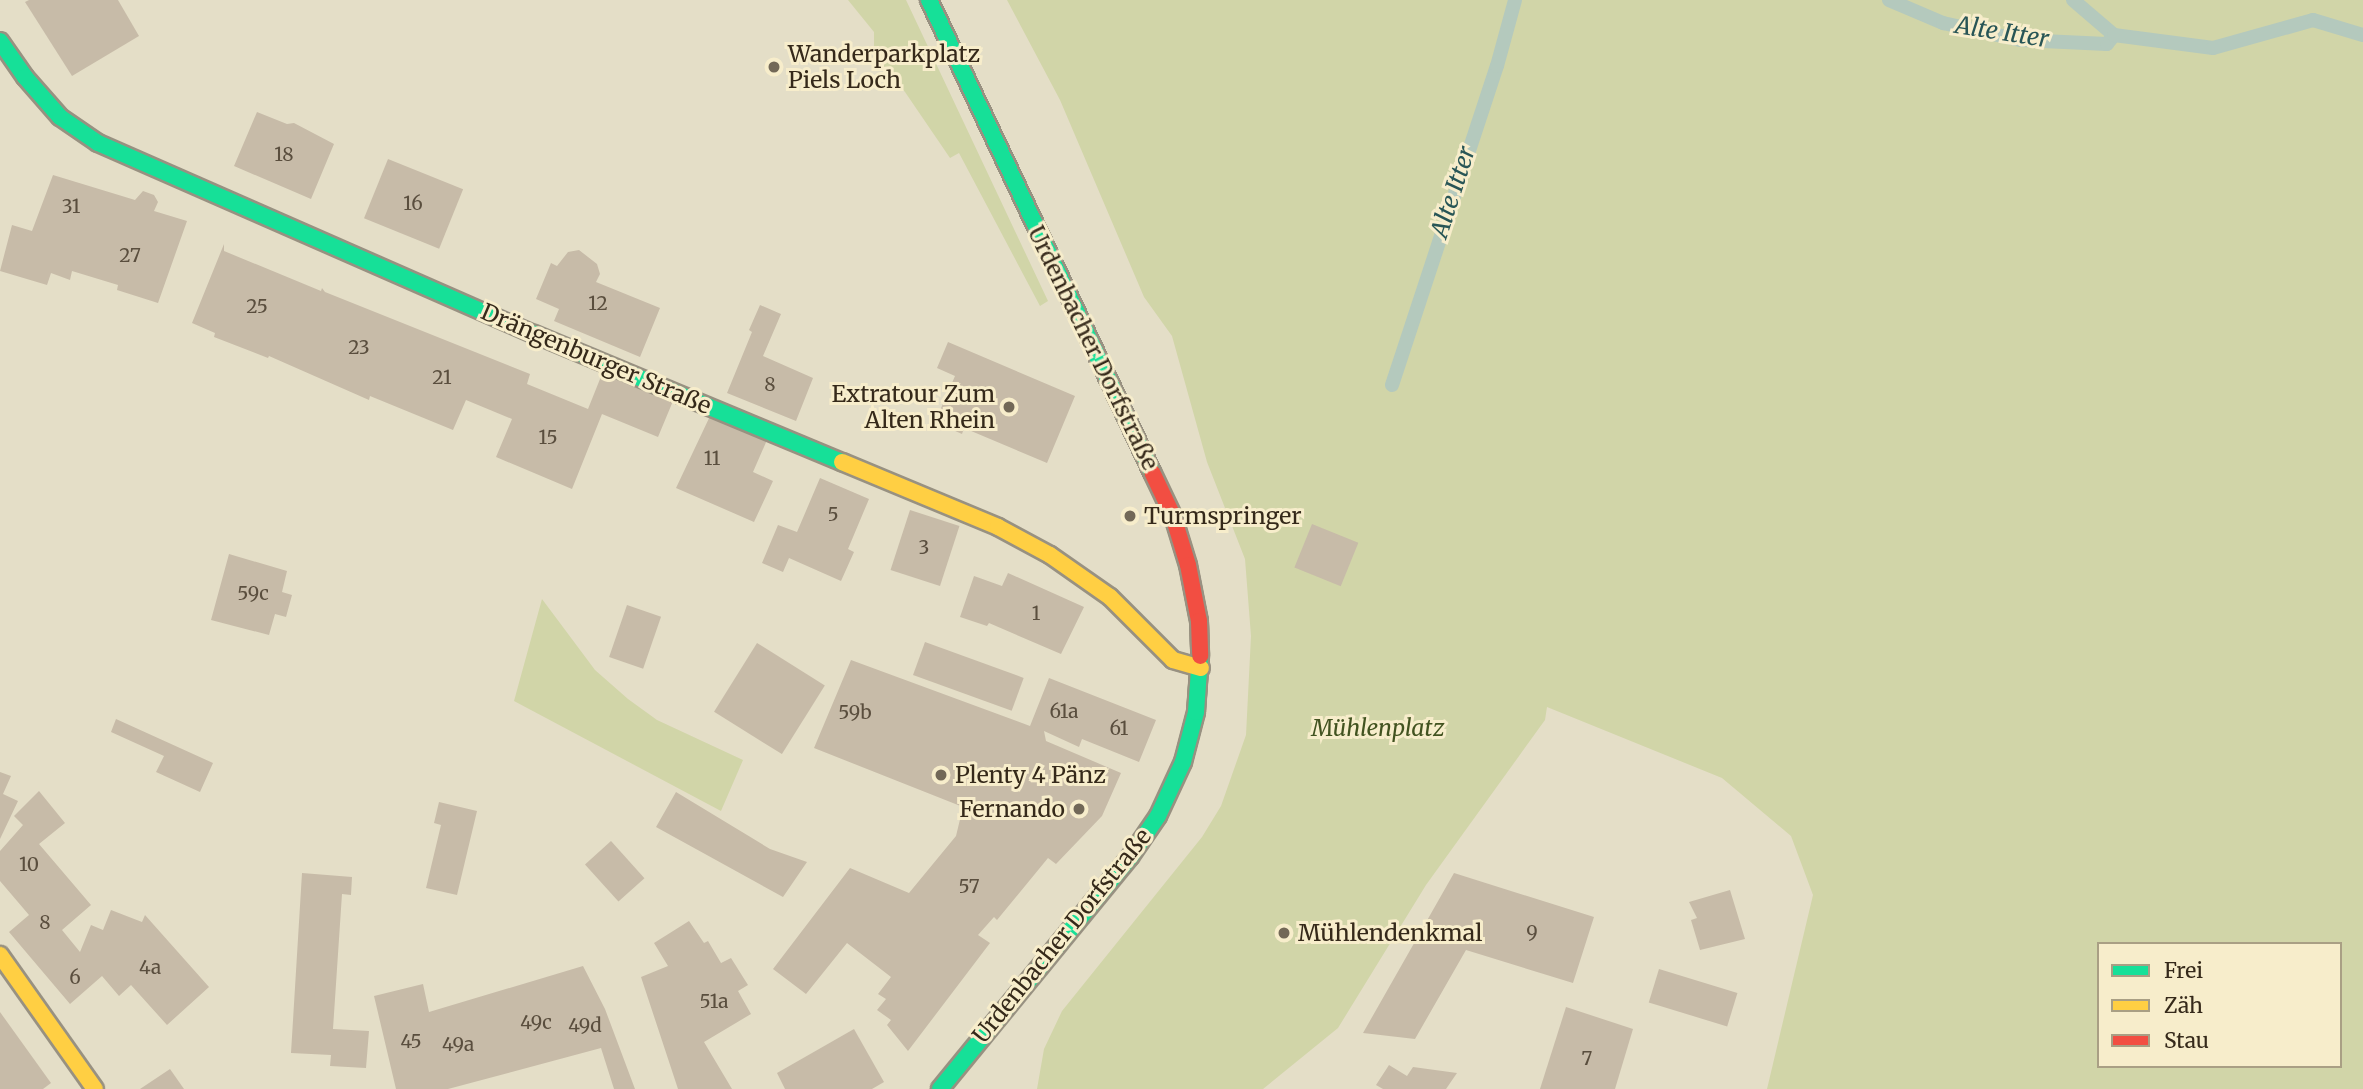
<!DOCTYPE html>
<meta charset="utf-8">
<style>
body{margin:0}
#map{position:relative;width:2363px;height:1089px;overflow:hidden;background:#e4dec7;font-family:Merriweather,serif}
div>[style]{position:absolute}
.green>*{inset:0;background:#d1d5a8}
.stream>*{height:14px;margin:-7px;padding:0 7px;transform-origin:7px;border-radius:7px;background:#b4c9bd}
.building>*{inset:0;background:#c7bba8;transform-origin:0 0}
.roads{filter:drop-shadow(2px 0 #989181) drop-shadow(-2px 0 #989181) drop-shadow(0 2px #989181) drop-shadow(0 -2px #989181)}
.fast>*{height:16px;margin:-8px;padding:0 8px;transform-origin:8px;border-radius:8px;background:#16e098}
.slow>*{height:16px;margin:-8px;padding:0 8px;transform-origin:8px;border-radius:8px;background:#ffcf43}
.jam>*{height:16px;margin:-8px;padding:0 8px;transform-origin:8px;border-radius:8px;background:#f24e42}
.dots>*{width:19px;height:19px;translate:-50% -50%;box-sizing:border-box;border:4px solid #f7edcb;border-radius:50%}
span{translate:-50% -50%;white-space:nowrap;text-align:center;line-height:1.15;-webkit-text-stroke:6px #f7edcb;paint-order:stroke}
.number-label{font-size:19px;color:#5a4e3e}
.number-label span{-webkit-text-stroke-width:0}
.poi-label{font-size:23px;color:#35291a}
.left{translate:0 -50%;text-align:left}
.right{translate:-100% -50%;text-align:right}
.street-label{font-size:23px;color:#35291a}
.park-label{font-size:23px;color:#425320;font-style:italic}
.water-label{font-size:24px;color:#285556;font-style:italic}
.legend{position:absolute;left:2097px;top:942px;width:245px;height:126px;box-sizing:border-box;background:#f7edcb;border:2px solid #a99f84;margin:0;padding:9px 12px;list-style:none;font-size:21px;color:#35291a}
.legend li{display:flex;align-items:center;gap:14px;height:35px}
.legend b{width:35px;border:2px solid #a99f84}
</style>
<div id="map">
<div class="green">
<i style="clip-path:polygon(848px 0,906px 0,1048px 301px,1040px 306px,959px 153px,950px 158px,905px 92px,874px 56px,874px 32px)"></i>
<i style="clip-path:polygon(evenodd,1007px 0,2363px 0,2363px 1089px,1767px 1089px,1813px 895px,1791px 836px,1722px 778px,1547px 707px,1545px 720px,1426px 885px,1338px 1028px,1263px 1089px,1037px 1089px,1044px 1049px,1062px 1011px,1202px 837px,1221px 806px,1246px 735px,1251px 636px,1245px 559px,1207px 462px,1172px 336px,1144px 297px,1060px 100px,1007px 0,2099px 944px,2340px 944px,2340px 1066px,2099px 1066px,2099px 944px)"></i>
<i style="clip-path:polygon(542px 599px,595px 670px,628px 699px,657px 720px,743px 760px,721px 811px,514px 701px)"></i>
</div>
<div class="stream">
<i style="left:1889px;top:0;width:59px;rotate:23.1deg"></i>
<i style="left:1943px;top:23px;width:80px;rotate:12.3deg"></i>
<i style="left:2021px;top:40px;width:86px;rotate:2.7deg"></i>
<i style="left:2107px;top:44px;width:11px;rotate:-52deg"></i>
<i style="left:2073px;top:0;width:54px;rotate:40.5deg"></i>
<i style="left:2114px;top:35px;width:100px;rotate:7.5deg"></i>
<i style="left:2213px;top:48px;width:104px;rotate:-15.6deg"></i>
<i style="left:2313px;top:20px;width:52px;rotate:16.7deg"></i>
<i style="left:1392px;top:385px;width:336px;rotate:-71.8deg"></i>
<i style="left:1497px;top:66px;width:68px;rotate:-74.7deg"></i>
</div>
<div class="building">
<i style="clip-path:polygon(29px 0,118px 0,139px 36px,72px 76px,25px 2px)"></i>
<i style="clip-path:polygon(257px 112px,287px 124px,294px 123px,334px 144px,311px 199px,234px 166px)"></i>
<i style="left:388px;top:159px;width:81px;height:64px;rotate:22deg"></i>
<i style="clip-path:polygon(53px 175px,135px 200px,143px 191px,154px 195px,158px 202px,154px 211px,187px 221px,158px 303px,117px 290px,118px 285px,72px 271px,70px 280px,51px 273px,47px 285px,0 271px,12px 225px,32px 231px)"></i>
<i style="clip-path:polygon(224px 244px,224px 251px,321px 291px,322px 288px,325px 292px,530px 374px,527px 384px,588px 409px,602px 374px,673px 401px,658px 437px,602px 414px,572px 489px,496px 457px,512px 419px,466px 400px,453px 430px,370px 396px,369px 400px,269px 356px,268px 358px,214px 337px,215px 333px,192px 323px)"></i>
<i style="clip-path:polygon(579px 250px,597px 264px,600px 274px,596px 282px,660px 308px,640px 357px,554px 321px,559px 309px,536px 299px,551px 263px,557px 266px,568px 252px)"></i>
<i style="clip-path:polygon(760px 305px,781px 314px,763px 356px,813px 378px,796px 421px,727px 393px,752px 332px,749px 330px)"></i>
<i style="clip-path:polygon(948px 342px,1075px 396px,1047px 463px,964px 428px,962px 434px,935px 422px,955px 376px,937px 368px)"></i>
<i style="clip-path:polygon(711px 414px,767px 440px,753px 472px,773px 481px,754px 522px,676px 488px)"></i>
<i style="clip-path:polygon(820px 478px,869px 499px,848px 549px,854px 552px,841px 581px,789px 558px,783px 572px,762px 563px,778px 525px,797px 532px)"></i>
<i style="left:910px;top:510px;width:52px;height:63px;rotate:18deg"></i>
<i style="left:1312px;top:524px;width:50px;height:47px;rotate:22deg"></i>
<i style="clip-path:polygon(229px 554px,287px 571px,282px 592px,292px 595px,286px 617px,275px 614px,269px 635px,211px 620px)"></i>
<i style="clip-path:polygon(1008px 573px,1084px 607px,1061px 654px,989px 623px,987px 626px,960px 617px,974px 576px,1002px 586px)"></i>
<i style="left:627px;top:605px;width:36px;height:55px;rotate:19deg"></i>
<i style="left:925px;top:642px;width:105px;height:35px;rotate:20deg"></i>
<i style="left:757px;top:643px;width:80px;height:81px;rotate:32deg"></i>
<i style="clip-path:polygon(851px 660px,1030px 726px,1049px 678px,1156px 720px,1139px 762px,1082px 739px,1079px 747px,1044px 731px,1046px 741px,1121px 773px,1102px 816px,1056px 864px,1048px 858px,997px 920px,994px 917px,978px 935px,990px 943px,908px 1051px,887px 1025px,891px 1020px,877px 1010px,886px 999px,878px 994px,891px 977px,847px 943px,806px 994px,773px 969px,850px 868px,909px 893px,956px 836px,963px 807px,814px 748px)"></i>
<i style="clip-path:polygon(116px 719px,213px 763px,200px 792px,156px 772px,164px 756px,111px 732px)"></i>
<i style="clip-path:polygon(0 772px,11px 776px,3px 794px,18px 801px,0 839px)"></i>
<i style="clip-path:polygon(39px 791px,65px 823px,39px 844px,91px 905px,62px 930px,80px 952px,91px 925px,103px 930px,111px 910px,142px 922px,145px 915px,209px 987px,167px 1025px,131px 985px,119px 996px,102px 976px,70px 1004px,9px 932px,29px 915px,0 881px,0 851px,23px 825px,14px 816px)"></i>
<i style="clip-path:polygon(676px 792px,770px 849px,807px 862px,783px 897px,656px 827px)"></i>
<i style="clip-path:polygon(439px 802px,477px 811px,457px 895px,426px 888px,441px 825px,434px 823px)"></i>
<i style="left:611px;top:841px;width:50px;height:35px;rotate:48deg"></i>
<i style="clip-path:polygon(302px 873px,352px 877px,351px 895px,342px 894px,333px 1029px,369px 1031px,366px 1068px,330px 1066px,331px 1055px,291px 1053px)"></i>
<i style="clip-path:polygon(1454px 873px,1594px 917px,1573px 983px,1466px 950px,1415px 1039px,1363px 1033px)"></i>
<i style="clip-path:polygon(1730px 890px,1745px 939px,1700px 950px,1691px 920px,1697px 918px,1689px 902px)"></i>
<i style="clip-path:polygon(689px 921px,704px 943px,708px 941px,721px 963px,731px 958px,748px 985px,738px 991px,751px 1014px,704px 1042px,732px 1089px,678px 1089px,641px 977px,668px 966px,654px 943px)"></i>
<i style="clip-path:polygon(583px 966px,605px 1009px,635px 1089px,614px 1089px,601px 1048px,448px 1089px,396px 1089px,374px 996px,423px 984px,429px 1012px)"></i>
<i style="left:1659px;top:969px;width:82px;height:35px;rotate:17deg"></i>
<i style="clip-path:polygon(1566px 1007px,1633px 1029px,1615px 1089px,1540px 1089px)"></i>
<i style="clip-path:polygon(0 1012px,51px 1083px,43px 1089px,0 1089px)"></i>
<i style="clip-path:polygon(854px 1029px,884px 1082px,872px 1089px,785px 1089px,777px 1073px)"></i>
<i style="clip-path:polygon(1389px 1065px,1407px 1076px,1413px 1067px,1457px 1073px,1446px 1089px,1383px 1089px,1376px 1085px)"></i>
<i style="clip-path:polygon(170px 1069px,184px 1089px,140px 1089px)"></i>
</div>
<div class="roads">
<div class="fast">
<i style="left:929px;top:0;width:522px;rotate:64.71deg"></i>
<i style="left:0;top:41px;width:44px;rotate:55.2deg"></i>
<i style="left:25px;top:77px;width:53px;rotate:48.8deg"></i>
<i style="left:60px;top:117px;width:46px;rotate:34.4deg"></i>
<i style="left:98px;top:143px;width:476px;rotate:23.7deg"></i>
<i style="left:534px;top:334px;width:334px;rotate:22.6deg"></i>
<i style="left:940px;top:1089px;width:300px;rotate:-50.7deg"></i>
<i style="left:1130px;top:857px;width:50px;rotate:-55.7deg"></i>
<i style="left:1158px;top:816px;width:60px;rotate:-65.2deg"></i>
<i style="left:1183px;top:762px;width:52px;rotate:-75.4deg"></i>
<i style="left:1196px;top:712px;width:56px;rotate:-85.9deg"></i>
</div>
<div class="slow">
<i style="left:842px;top:462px;width:169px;rotate:22.6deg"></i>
<i style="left:998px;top:527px;width:59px;rotate:28.3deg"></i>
<i style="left:1050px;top:555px;width:73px;rotate:35deg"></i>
<i style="left:1110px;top:597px;width:89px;rotate:45deg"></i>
<i style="left:1173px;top:660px;width:29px;rotate:16deg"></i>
<i style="left:0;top:955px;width:164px;rotate:54.7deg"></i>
</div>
<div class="jam">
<i style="left:1152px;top:472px;width:49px;rotate:64.5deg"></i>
<i style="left:1173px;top:516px;width:51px;rotate:73deg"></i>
<i style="left:1188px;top:565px;width:57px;rotate:78.9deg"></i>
<i style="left:1199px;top:621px;width:35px;rotate:88deg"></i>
</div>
</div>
<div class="dots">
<i style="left:774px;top:67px;background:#726857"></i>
<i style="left:1009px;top:407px;background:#726857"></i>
<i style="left:1130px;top:516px;background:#726857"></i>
<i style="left:941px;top:775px;background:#726857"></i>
<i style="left:1079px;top:809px;background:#726857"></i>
<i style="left:1284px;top:933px;background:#726857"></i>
</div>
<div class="number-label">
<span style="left:284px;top:155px">18</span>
<span style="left:413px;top:204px">16</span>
<span style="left:71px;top:207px">31</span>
<span style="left:130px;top:256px">27</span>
<span style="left:598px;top:304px">12</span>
<span style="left:257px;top:307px">25</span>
<span style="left:359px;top:348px">23</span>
<span style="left:442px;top:378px">21</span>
<span style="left:770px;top:385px">8</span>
<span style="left:548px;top:438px">15</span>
<span style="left:712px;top:459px">11</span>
<span style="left:833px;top:515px">5</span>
<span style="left:924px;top:548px">3</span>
<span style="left:253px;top:594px">59c</span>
<span style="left:1036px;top:614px">1</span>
<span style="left:1064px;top:712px">61a</span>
<span style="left:855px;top:713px">59b</span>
<span style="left:1119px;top:729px">61</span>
<span style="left:29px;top:865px">10</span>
<span style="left:969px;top:887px">57</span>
<span style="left:45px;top:923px">8</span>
<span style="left:1532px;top:933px">9</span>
<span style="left:150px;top:968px">4a</span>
<span style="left:75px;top:978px">6</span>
<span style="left:714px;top:1002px">51a</span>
<span style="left:536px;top:1023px">49c</span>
<span style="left:585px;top:1026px">49d</span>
<span style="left:411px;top:1042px">45</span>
<span style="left:458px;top:1045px">49a</span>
<span style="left:1587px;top:1059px">7</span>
</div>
<div class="poi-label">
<span class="left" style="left:788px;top:67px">Wanderparkplatz<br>Piels Loch</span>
<span class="right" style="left:995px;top:407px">Extratour Zum<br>Alten Rhein</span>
<span class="left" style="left:1144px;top:516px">Turmspringer</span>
<span class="left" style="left:955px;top:775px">Plenty 4 Pänz</span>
<span class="right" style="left:1065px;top:809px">Fernando</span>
<span class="left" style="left:1298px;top:933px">Mühlendenkmal</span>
</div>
<div class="street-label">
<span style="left:1093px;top:348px;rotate:64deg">Urdenbacher Dorfstraße</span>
<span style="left:596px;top:359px;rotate:23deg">Drängenburger Straße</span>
<span style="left:1062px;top:936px;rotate:-51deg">Urdenbacher Dorfstraße</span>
</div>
<div class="park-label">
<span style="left:1378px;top:728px">Mühlenplatz</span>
</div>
<div class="water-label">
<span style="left:2002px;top:32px;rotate:9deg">Alte Itter</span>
<span style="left:1453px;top:192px;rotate:-72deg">Alte Itter</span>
</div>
<ul class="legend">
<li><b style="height:9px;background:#16e098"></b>Frei</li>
<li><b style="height:9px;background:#ffcf43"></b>Zäh</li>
<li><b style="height:9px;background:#f24e42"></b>Stau</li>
</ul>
</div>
